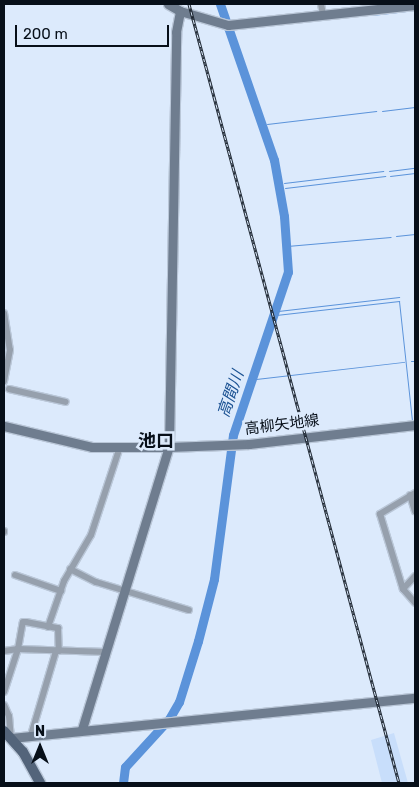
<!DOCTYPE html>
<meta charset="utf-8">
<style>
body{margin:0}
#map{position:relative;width:419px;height:787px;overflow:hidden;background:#dceafc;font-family:Rubik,"Noto Sans JP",sans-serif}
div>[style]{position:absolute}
.built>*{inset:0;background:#c8defb}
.stream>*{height:1px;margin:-0.5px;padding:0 0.5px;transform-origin:0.5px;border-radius:0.5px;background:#5b93da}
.river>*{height:9px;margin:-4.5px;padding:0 4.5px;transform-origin:4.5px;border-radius:4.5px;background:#5b93da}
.roads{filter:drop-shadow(1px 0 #bac7d8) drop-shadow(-1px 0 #bac7d8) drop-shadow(0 1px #bac7d8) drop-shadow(0 -1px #bac7d8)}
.street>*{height:6px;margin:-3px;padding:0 3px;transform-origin:3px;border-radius:3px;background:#96a0ad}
.secondary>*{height:9px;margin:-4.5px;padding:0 4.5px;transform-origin:4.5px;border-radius:4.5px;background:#6f7d8f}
.primary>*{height:10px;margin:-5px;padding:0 5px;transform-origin:5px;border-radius:5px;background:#53647a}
.rail>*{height:3px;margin-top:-1.5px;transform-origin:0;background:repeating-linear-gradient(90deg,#dceafc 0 4px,#1f2833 0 8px);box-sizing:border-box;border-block:1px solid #1f2833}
span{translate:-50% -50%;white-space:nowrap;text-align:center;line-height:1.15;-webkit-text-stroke:5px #dceafc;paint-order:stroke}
.street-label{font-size:15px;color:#070f19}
.water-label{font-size:16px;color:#1a5192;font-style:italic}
.quarter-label{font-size:18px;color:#070f19;font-weight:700}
.frame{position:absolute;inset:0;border:5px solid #070f19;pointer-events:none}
.north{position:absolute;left:15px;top:722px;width:50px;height:50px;-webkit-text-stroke:4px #dceafc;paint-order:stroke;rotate:0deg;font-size:14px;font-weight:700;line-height:20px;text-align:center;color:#070f19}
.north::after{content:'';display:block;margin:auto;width:18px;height:22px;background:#070f19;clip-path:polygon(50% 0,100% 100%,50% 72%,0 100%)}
.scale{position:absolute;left:15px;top:25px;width:154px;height:22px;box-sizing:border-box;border:2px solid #070f19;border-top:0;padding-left:6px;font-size:15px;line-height:18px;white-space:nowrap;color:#070f19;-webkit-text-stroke:4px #dceafc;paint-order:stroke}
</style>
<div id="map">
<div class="built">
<i style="clip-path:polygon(394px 733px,408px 783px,382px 783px,371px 740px)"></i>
</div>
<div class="stream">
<i style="left:372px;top:15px;width:43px;rotate:-6.6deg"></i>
<i style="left:382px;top:111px;width:33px;rotate:-7deg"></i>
<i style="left:267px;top:124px;width:110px;rotate:-6.8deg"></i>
<i style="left:389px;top:171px;width:26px;rotate:-7deg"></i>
<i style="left:390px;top:176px;width:25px;rotate:-7deg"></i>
<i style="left:284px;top:183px;width:100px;rotate:-6.9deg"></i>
<i style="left:285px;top:188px;width:101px;rotate:-6.8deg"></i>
<i style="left:396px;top:236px;width:19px;rotate:-6deg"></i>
<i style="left:287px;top:246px;width:104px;rotate:-4.9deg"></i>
<i style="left:278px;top:311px;width:122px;rotate:-6.6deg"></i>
<i style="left:276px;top:315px;width:124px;rotate:-6.5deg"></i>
<i style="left:399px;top:301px;width:120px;rotate:83.8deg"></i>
<i style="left:411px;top:361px;width:4px"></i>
<i style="left:256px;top:379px;width:149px;rotate:-6.6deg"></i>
</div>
<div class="river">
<i style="left:123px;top:783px;width:16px;rotate:-83deg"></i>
<i style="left:125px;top:767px;width:65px;rotate:-47.5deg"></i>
<i style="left:169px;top:719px;width:20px;rotate:-60deg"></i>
<i style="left:179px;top:702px;width:64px;rotate:-72.7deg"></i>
<i style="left:198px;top:641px;width:64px;rotate:-75.5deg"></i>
<i style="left:214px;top:579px;width:145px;rotate:-82.5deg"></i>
<i style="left:233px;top:435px;width:172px;rotate:-71.4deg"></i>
<i style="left:288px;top:272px;width:56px;rotate:-94.1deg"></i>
<i style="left:284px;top:216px;width:57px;rotate:-100.1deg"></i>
<i style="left:274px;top:160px;width:165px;rotate:-109.1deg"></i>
</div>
<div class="roads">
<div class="street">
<i style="left:321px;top:4px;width:10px;rotate:79deg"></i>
<i style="left:4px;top:313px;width:37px;rotate:81deg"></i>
<i style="left:10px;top:350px;width:32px;rotate:101deg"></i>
<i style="left:9px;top:389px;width:58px;rotate:12.8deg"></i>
<i style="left:415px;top:493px;width:41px;rotate:149deg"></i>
<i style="left:380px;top:514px;width:78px;rotate:73deg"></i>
<i style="left:403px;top:589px;width:18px;rotate:49deg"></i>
<i style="left:410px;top:495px;width:17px;rotate:73deg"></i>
<i style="left:4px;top:531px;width:1px;rotate:90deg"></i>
<i style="left:70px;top:569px;width:29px;rotate:27deg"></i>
<i style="left:96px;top:582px;width:97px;rotate:16.8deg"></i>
<i style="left:15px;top:575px;width:49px;rotate:19.2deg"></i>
<i style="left:403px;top:589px;width:18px;rotate:-47deg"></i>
<i style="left:48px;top:627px;width:49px;rotate:-70.8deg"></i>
<i style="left:64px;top:581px;width:53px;rotate:-59.6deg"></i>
<i style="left:91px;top:535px;width:93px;rotate:-71.8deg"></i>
<i style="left:4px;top:651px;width:14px;rotate:-8deg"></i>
<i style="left:18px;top:649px;width:27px;rotate:-80deg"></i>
<i style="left:23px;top:622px;width:3px"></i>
<i style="left:26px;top:622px;width:33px;rotate:11deg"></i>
<i style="left:58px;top:628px;width:23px;rotate:88deg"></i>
<i style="left:4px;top:692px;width:45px;rotate:-72deg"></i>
<i style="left:18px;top:649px;width:88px;rotate:2deg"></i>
<i style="left:4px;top:705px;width:12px;rotate:66deg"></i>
<i style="left:9px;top:716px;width:22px;rotate:85deg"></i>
<i style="left:31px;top:735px;width:88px;rotate:-73.4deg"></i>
</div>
<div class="secondary">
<i style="left:168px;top:4px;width:14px;rotate:30deg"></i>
<i style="left:180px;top:11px;width:50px;rotate:16.3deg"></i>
<i style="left:228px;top:25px;width:188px;rotate:-6.1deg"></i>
<i style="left:4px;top:426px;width:90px;rotate:13.4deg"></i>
<i style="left:92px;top:447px;width:77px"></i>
<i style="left:169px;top:447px;width:80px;rotate:-2.1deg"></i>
<i style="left:249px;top:444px;width:167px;rotate:-6.5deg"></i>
<i style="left:82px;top:729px;width:295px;rotate:-72.9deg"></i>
<i style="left:169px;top:447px;width:415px;rotate:-89deg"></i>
<i style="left:176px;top:32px;width:21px;rotate:-79deg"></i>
<i style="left:11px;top:738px;width:406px;rotate:-5.7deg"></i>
</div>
<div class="primary">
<i style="left:4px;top:731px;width:28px;rotate:48deg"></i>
<i style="left:23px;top:752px;width:35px;rotate:61deg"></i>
</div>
</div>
<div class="rail">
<i style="left:189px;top:4px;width:807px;rotate:74.91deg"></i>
</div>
<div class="street-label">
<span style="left:282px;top:425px;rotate:-7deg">高柳矢地線</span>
</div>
<div class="water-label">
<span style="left:231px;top:394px;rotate:-71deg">高間川</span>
</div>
<div class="quarter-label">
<span style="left:156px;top:441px">池口</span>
</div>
<div class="frame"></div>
<div class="north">N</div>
<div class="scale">200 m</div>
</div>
